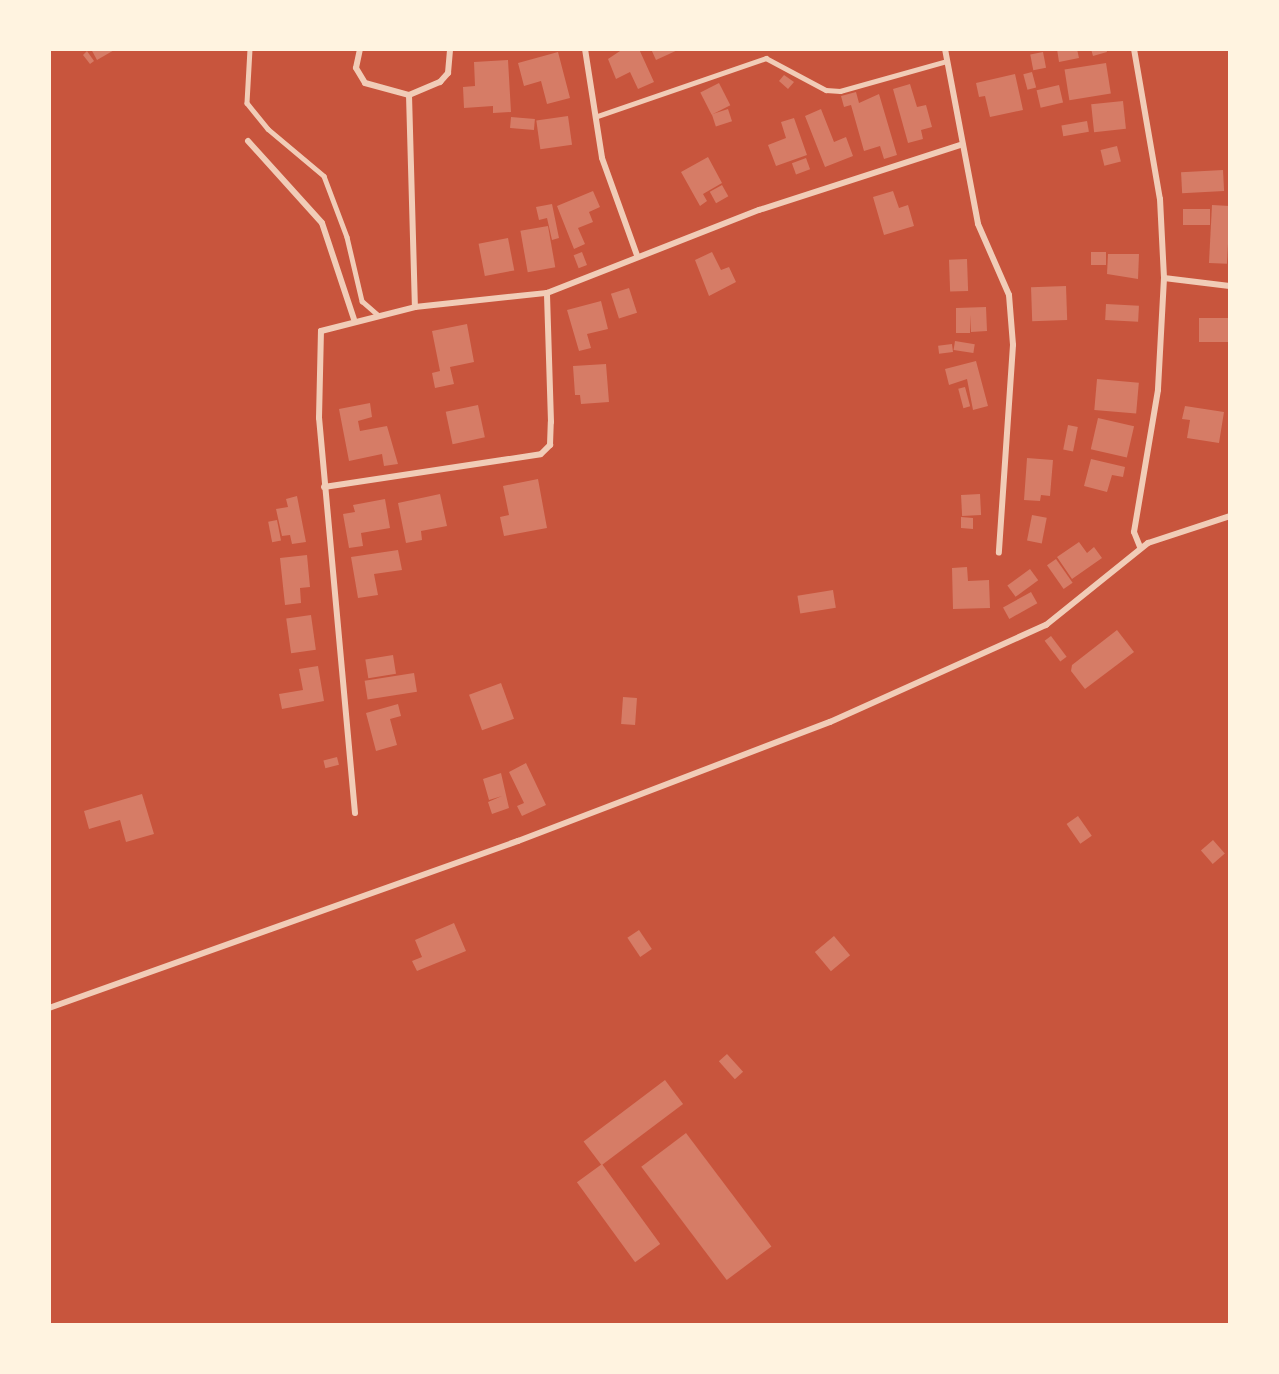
<!DOCTYPE html>
<style>
body{margin:0}
#map{position:relative;width:1279px;height:1374px;overflow:hidden;background:#c8553d;font-family:Roboto,sans-serif}
div>[style]{position:absolute}
.building>*{inset:0;background:#d67c66;transform-origin:0 0}
.pedestrian>*{height:4.5px;margin:-2.25px;padding:0 2.25px;transform-origin:2.25px;border-radius:2.25px;background:#f1ccb7}
.minor>*{height:6px;margin:-3px;padding:0 3px;transform-origin:3px;border-radius:3px;background:#f1ccb7}
span{translate:-50% -50%;white-space:nowrap;text-align:center;line-height:1.15;-webkit-text-stroke:5px #fff3e0;paint-order:stroke}
.frame{position:absolute;inset:0;border:51px solid #fff3e0;pointer-events:none}
</style>
<div id="map">
<div class="building">
<i style="clip-path:polygon(91px 49px,116px 49px,97px 60px)"></i>
<i style="clip-path:polygon(623px 49px,639px 49px,654px 82px,638px 89px,630px 72px,616px 79px,608px 59px)"></i>
<i style="clip-path:polygon(651px 49px,680px 49px,656px 60px)"></i>
<i style="clip-path:polygon(1057px 49px,1077px 49px,1079px 58px,1059px 62px)"></i>
<i style="clip-path:polygon(1091px 49px,1106px 49px,1107px 52px,1093px 56px)"></i>
<i style="clip-path:polygon(87px 51px,94px 61px,90px 64px,83px 55px)"></i>
<i style="clip-path:polygon(558px 52px,570px 98px,547px 104px,541px 81px,524px 86px,518px 63px)"></i>
<i style="left:1043px;top:52px;width:16px;height:13px;rotate:79deg"></i>
<i style="clip-path:polygon(508px 60px,511px 112px,493px 113px,493px 106px,464px 108px,463px 87px,475px 86px,474px 62px)"></i>
<i style="left:1106px;top:63px;width:31px;height:42px;rotate:81deg"></i>
<i style="left:1032px;top:72px;width:16px;height:9px;rotate:75deg"></i>
<i style="clip-path:polygon(1015px 74px,1023px 110px,990px 117px,985px 96px,979px 97px,976px 83px)"></i>
<i style="clip-path:polygon(784px 75px,794px 82px,788px 89px,779px 81px)"></i>
<i style="left:719px;top:83px;width:25px;height:21px;rotate:63deg"></i>
<i style="clip-path:polygon(910px 84px,917px 107px,926px 105px,932px 127px,921px 130px,923px 139px,908px 143px,893px 89px)"></i>
<i style="left:1059px;top:85px;width:18px;height:23px;rotate:77deg"></i>
<i style="clip-path:polygon(856px 92px,859px 103px,879px 94px,897px 155px,884px 159px,880px 146px,864px 151px,851px 105px,844px 107px,841px 96px)"></i>
<i style="left:1123px;top:101px;width:28px;height:32px;rotate:84deg"></i>
<i style="left:728px;top:109px;width:13px;height:17px;rotate:72deg"></i>
<i style="clip-path:polygon(821px 109px,834px 142px,846px 137px,853px 156px,825px 167px,805px 116px)"></i>
<i style="left:568px;top:116px;width:29px;height:32px;rotate:82deg"></i>
<i style="left:511px;top:117px;width:24px;height:11px;rotate:5deg"></i>
<i style="clip-path:polygon(794px 118px,807px 155px,776px 166px,768px 145px,786px 138px,781px 122px)"></i>
<i style="left:1087px;top:121px;width:11px;height:26px;rotate:80deg"></i>
<i style="left:1117px;top:146px;width:16px;height:17px;rotate:76deg"></i>
<i style="clip-path:polygon(708px 157px,722px 183px,703px 194px,707px 201px,700px 206px,681px 172px)"></i>
<i style="left:806px;top:158px;width:12px;height:15px;rotate:70deg"></i>
<i style="left:1223px;top:170px;width:21px;height:42px;rotate:87deg"></i>
<i style="left:722px;top:185px;width:13px;height:14px;rotate:61deg"></i>
<i style="clip-path:polygon(593px 191px,600px 207px,589px 212px,593px 222px,578px 228px,585px 244px,574px 249px,557px 206px)"></i>
<i style="clip-path:polygon(893px 191px,899px 208px,908px 205px,914px 226px,884px 235px,873px 197px)"></i>
<i style="clip-path:polygon(552px 204px,559px 238px,552px 240px,547px 218px,539px 220px,536px 207px)"></i>
<i style="left:1212px;top:205px;width:18px;height:58px;rotate:3deg"></i>
<i style="left:1183px;top:209px;width:27px;height:16px"></i>
<i style="left:548px;top:226px;width:42px;height:28px;rotate:80deg"></i>
<i style="left:508px;top:238px;width:33px;height:30px;rotate:79deg"></i>
<i style="left:582px;top:252px;width:14px;height:9px;rotate:69deg"></i>
<i style="clip-path:polygon(712px 252px,721px 270px,729px 267px,736px 282px,709px 296px,695px 260px)"></i>
<i style="left:1091px;top:252px;width:15px;height:13px"></i>
<i style="clip-path:polygon(1108px 254px,1139px 254px,1138px 279px,1107px 274px)"></i>
<i style="left:967px;top:259px;width:32px;height:18px;rotate:88deg"></i>
<i style="left:1066px;top:286px;width:34px;height:35px;rotate:88deg"></i>
<i style="left:629px;top:288px;width:26px;height:19px;rotate:72deg"></i>
<i style="clip-path:polygon(601px 301px,608px 329px,587px 334px,591px 348px,579px 351px,567px 310px)"></i>
<i style="left:1106px;top:304px;width:33px;height:16px;rotate:3deg"></i>
<i style="clip-path:polygon(986px 307px,987px 331px,971px 332px,970px 315px,970px 333px,956px 333px,956px 308px)"></i>
<i style="left:1199px;top:318px;width:31px;height:24px"></i>
<i style="clip-path:polygon(467px 324px,474px 362px,450px 367px,454px 384px,435px 388px,432px 373px,440px 371px,432px 331px)"></i>
<i style="left:955px;top:341px;width:20px;height:9px;rotate:9deg"></i>
<i style="left:952px;top:344px;width:8px;height:14px;rotate:83deg"></i>
<i style="clip-path:polygon(976px 361px,988px 406px,973px 410px,967px 379px,949px 385px,945px 369px)"></i>
<i style="clip-path:polygon(606px 364px,609px 402px,581px 404px,580px 395px,575px 395px,573px 366px)"></i>
<i style="left:1097px;top:379px;width:42px;height:31px;rotate:5deg"></i>
<i style="left:965px;top:387px;width:20px;height:7px;rotate:75deg"></i>
<i style="clip-path:polygon(370px 403px,372px 417px,358px 421px,360px 431px,387px 426px,398px 464px,384px 466px,382px 454px,349px 461px,339px 409px)"></i>
<i style="left:478px;top:405px;width:33px;height:33px;rotate:78deg"></i>
<i style="clip-path:polygon(1185px 406px,1224px 412px,1219px 443px,1187px 438px,1190px 420px,1182px 419px)"></i>
<i style="left:1098px;top:418px;width:37px;height:32px;rotate:13deg"></i>
<i style="left:1068px;top:425px;width:10px;height:25px;rotate:11deg"></i>
<i style="clip-path:polygon(1027px 458px,1053px 460px,1050px 496px,1041px 495px,1040px 501px,1024px 500px)"></i>
<i style="clip-path:polygon(1091px 459px,1125px 467px,1123px 477px,1112px 475px,1107px 492px,1084px 486px)"></i>
<i style="clip-path:polygon(538px 479px,547px 528px,504px 536px,500px 517px,509px 515px,503px 486px)"></i>
<i style="clip-path:polygon(440px 494px,447px 526px,421px 531px,422px 540px,406px 543px,398px 503px)"></i>
<i style="left:980px;top:494px;width:21px;height:19px;rotate:87deg"></i>
<i style="clip-path:polygon(297px 496px,306px 542px,292px 544px,290px 535px,282px 536px,276px 509px,288px 507px,286px 499px)"></i>
<i style="clip-path:polygon(385px 499px,390px 528px,361px 533px,363px 546px,349px 548px,343px 514px,355px 512px,353px 505px)"></i>
<i style="left:1032px;top:515px;width:15px;height:26px;rotate:11deg"></i>
<i style="clip-path:polygon(961px 517px,973px 518px,973px 529px,961px 528px)"></i>
<i style="left:277px;top:520px;width:21px;height:9px;rotate:79deg"></i>
<i style="clip-path:polygon(1079px 542px,1087px 553px,1094px 547px,1102px 558px,1072px 579px,1057px 557px)"></i>
<i style="clip-path:polygon(398px 550px,402px 570px,374px 574px,378px 595px,358px 598px,351px 557px)"></i>
<i style="clip-path:polygon(307px 555px,310px 587px,300px 588px,301px 603px,285px 605px,280px 558px)"></i>
<i style="left:1056px;top:559px;width:29px;height:11px;rotate:55deg"></i>
<i style="clip-path:polygon(967px 567px,968px 581px,989px 580px,990px 608px,953px 609px,952px 568px)"></i>
<i style="left:1030px;top:569px;width:14px;height:28px;rotate:54deg"></i>
<i style="left:833px;top:590px;width:18px;height:36px;rotate:81deg"></i>
<i style="left:1031px;top:592px;width:13px;height:32px;rotate:61deg"></i>
<i style="left:311px;top:615px;width:35px;height:25px;rotate:82deg"></i>
<i style="clip-path:polygon(1117px 630px,1134px 652px,1085px 689px,1071px 671px,1072px 665px)"></i>
<i style="left:1051px;top:636px;width:26px;height:8px;rotate:53deg"></i>
<i style="left:393px;top:655px;width:19px;height:28px;rotate:81deg"></i>
<i style="clip-path:polygon(318px 666px,324px 701px,282px 709px,279px 694px,303px 690px,299px 669px)"></i>
<i style="left:414px;top:673px;width:19px;height:50px;rotate:81deg"></i>
<i style="left:501px;top:683px;width:38px;height:34px;rotate:70deg"></i>
<i style="left:623px;top:697px;width:14px;height:27px;rotate:4deg"></i>
<i style="clip-path:polygon(398px 704px,401px 716px,390px 719px,397px 745px,376px 751px,366px 713px)"></i>
<i style="left:337px;top:757px;width:8px;height:14px;rotate:76deg"></i>
<i style="clip-path:polygon(526px 763px,546px 805px,522px 816px,517px 806px,524px 803px,509px 772px)"></i>
<i style="clip-path:polygon(501px 773px,509px 808px,492px 814px,488px 802px,502px 796px,489px 800px,483px 779px)"></i>
<i style="clip-path:polygon(142px 794px,154px 834px,126px 842px,120px 820px,89px 829px,84px 811px)"></i>
<i style="left:1078px;top:816px;width:24px;height:14px;rotate:55deg"></i>
<i style="left:1213px;top:840px;width:18px;height:16px;rotate:49deg"></i>
<i style="clip-path:polygon(454px 923px,466px 951px,417px 971px,412px 961px,422px 957px,415px 940px)"></i>
<i style="left:639px;top:930px;width:23px;height:14px;rotate:56deg"></i>
<i style="left:834px;top:936px;width:25px;height:25px;rotate:50deg"></i>
<i style="left:727px;top:1054px;width:24px;height:11px;rotate:48deg"></i>
<i style="left:665px;top:1080px;width:30px;height:102px;rotate:53deg"></i>
<i style="left:686px;top:1133px;width:142px;height:56px;rotate:53deg"></i>
<i style="left:602px;top:1164px;width:99px;height:31px;rotate:54deg"></i>
</div>
<div class="pedestrian">
<i style="left:250px;top:49px;width:54px;rotate:93.2deg"></i>
<i style="left:247px;top:103px;width:33px;rotate:51deg"></i>
<i style="left:268px;top:129px;width:73px;rotate:40deg"></i>
<i style="left:324px;top:176px;width:65px;rotate:69.3deg"></i>
<i style="left:347px;top:237px;width:66px;rotate:76.8deg"></i>
<i style="left:362px;top:301px;width:20px;rotate:41deg"></i>
<i style="left:595px;top:117px;width:181px;rotate:-19deg"></i>
<i style="left:766px;top:58px;width:68px;rotate:28.1deg"></i>
<i style="left:826px;top:90px;width:14px;rotate:4deg"></i>
<i style="left:840px;top:91px;width:111px;rotate:-15.7deg"></i>
</div>
<div class="minor">
<i style="left:360px;top:49px;width:19px;rotate:102deg"></i>
<i style="left:356px;top:68px;width:17px;rotate:59deg"></i>
<i style="left:365px;top:83px;width:46px;rotate:15.3deg"></i>
<i style="left:409px;top:95px;width:34px;rotate:-23deg"></i>
<i style="left:440px;top:82px;width:12px;rotate:-48deg"></i>
<i style="left:448px;top:73px;width:24px;rotate:-85deg"></i>
<i style="left:585px;top:49px;width:110px;rotate:81.1deg"></i>
<i style="left:602px;top:158px;width:103px;rotate:70.2deg"></i>
<i style="left:945px;top:49px;width:178px;rotate:79.3deg"></i>
<i style="left:978px;top:224px;width:77px;rotate:66.4deg"></i>
<i style="left:1009px;top:295px;width:50px;rotate:85.4deg"></i>
<i style="left:1013px;top:345px;width:208px;rotate:93.9deg"></i>
<i style="left:1134px;top:49px;width:152px;rotate:80.2deg"></i>
<i style="left:1160px;top:199px;width:79px;rotate:87.1deg"></i>
<i style="left:1164px;top:278px;width:112px;rotate:93.1deg"></i>
<i style="left:1158px;top:390px;width:144px;rotate:99.6deg"></i>
<i style="left:1134px;top:532px;width:16px;rotate:68deg"></i>
<i style="left:409px;top:95px;width:212px;rotate:88.4deg"></i>
<i style="left:248px;top:141px;width:110px;rotate:47.9deg"></i>
<i style="left:322px;top:223px;width:101px;rotate:71.6deg"></i>
<i style="left:1164px;top:278px;width:66px;rotate:6.9deg"></i>
<i style="left:324px;top:487px;width:219px;rotate:-8.6deg"></i>
<i style="left:541px;top:454px;width:13px;rotate:-45deg"></i>
<i style="left:550px;top:445px;width:23px;rotate:-88deg"></i>
<i style="left:551px;top:422px;width:129px;rotate:-91.8deg"></i>
<i style="left:355px;top:813px;width:397px;rotate:-95.2deg"></i>
<i style="left:319px;top:418px;width:87px;rotate:-88.7deg"></i>
<i style="left:321px;top:331px;width:97px;rotate:-14.3deg"></i>
<i style="left:415px;top:307px;width:133px;rotate:-6.1deg"></i>
<i style="left:547px;top:293px;width:228px;rotate:-21.4deg"></i>
<i style="left:759px;top:210px;width:211px;rotate:-17.9deg"></i>
<i style="left:49px;top:1008px;width:498px;rotate:-19.6deg"></i>
<i style="left:518px;top:841px;width:334px;rotate:-20.9deg"></i>
<i style="left:830px;top:722px;width:237px;rotate:-24.2deg"></i>
<i style="left:1046px;top:625px;width:131px;rotate:-38.8deg"></i>
<i style="left:1148px;top:543px;width:86px;rotate:-18.2deg"></i>
</div>
<div class="frame"></div>
</div>
